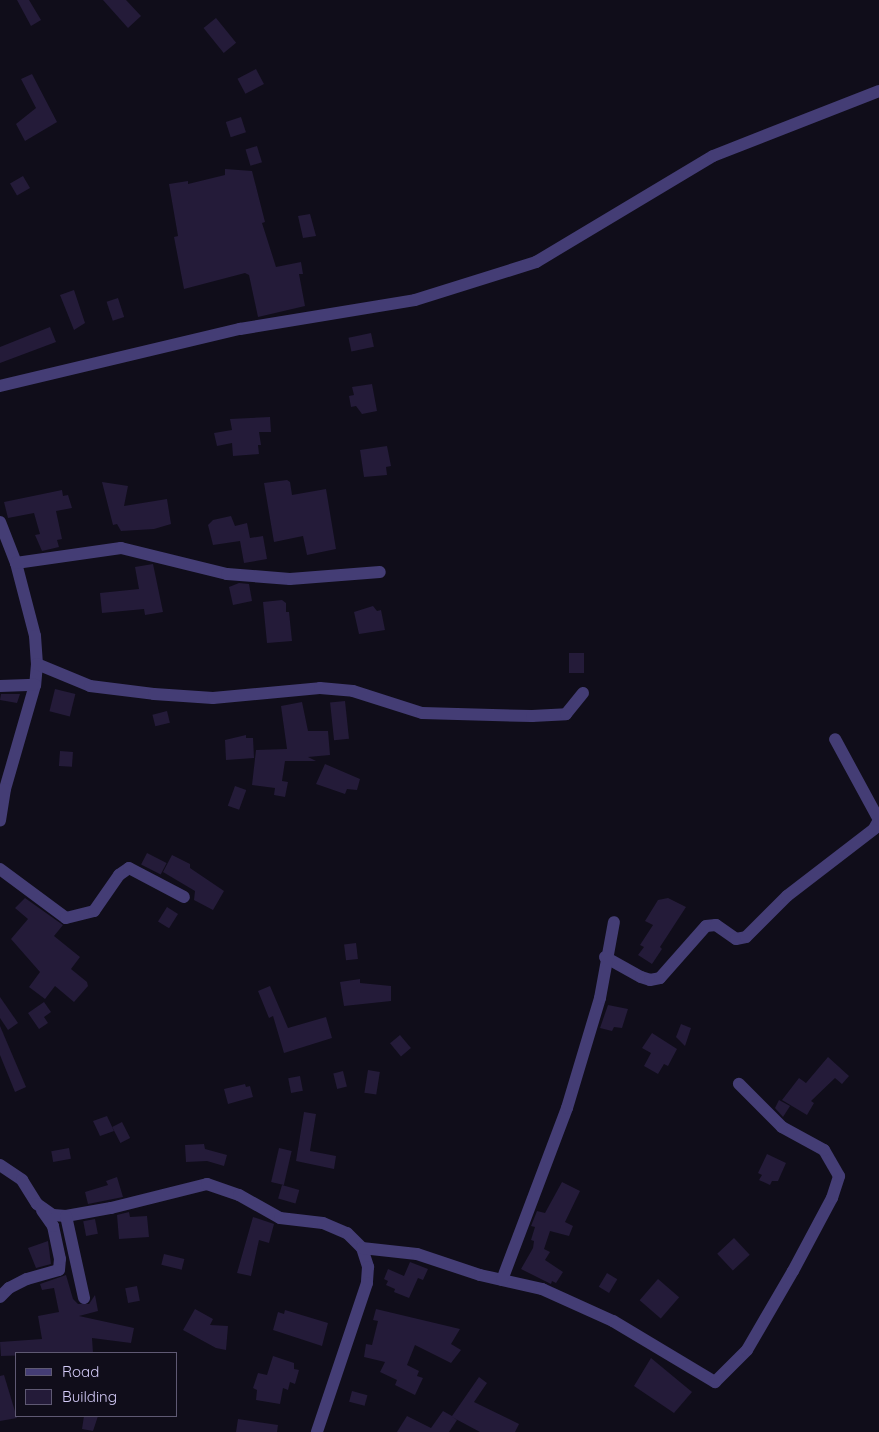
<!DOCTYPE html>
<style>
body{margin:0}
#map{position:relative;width:879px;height:1432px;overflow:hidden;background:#100d1a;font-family:Quicksand,sans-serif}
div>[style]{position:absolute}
.building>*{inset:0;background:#241b39;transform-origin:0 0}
.street>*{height:12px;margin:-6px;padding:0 6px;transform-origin:6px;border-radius:6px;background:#443d75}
span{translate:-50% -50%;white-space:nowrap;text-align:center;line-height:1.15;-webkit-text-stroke:4px #100d1a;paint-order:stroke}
.legend{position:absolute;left:15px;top:1352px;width:162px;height:65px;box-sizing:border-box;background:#100d1a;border:1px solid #5f5973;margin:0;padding:6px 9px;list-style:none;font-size:15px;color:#d5ccf9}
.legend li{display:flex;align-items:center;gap:10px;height:25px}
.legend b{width:25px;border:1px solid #5f5973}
</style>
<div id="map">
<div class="building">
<i style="clip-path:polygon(17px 0,29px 0,41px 20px,31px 26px)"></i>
<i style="clip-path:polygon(103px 0,126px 0,141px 16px,128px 28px)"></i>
<i style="left:216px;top:18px;width:32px;height:16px;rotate:51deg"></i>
<i style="left:256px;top:69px;width:17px;height:21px;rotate:62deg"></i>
<i style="clip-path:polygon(32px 74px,57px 122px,25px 141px,16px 124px,36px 108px,21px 79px)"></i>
<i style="left:241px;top:117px;width:16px;height:16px;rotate:72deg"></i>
<i style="left:257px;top:146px;width:17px;height:12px;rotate:73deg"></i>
<i style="clip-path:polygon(225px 169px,252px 171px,265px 222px,262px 223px,276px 267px,301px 262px,303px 274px,299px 274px,305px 306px,258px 317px,249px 275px,245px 273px,184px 289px,174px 237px,178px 236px,169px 184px,188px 181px,188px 184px,225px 175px)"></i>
<i style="left:23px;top:176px;width:14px;height:15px;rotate:60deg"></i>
<i style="clip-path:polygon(310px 214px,316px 236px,303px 238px,298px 216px)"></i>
<i style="clip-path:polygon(74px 290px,85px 323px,74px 330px,60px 295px)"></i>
<i style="left:118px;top:298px;width:20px;height:12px;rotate:72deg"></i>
<i style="clip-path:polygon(50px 327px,56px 342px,0 363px,0 347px)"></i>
<i style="left:371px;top:333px;width:14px;height:23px;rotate:78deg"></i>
<i style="clip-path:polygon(372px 384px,377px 411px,362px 414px,356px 406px,351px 407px,349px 396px,354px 395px,352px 387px)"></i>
<i style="clip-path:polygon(270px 417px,271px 432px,259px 432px,261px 445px,258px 445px,259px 454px,233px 456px,232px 443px,217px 446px,214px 433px,232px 430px,230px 419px)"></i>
<i style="clip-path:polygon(387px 446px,391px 466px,386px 467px,387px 475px,364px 477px,360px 450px)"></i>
<i style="clip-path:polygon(287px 480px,290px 482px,292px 495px,326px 489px,336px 549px,307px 555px,303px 536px,274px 542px,264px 483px)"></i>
<i style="clip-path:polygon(102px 482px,128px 486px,124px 506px,167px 499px,171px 524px,154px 529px,121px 531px,117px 524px,113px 525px)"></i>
<i style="clip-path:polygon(62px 490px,63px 496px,68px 495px,72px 508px,56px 511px,62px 539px,57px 540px,59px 547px,42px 551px,35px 535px,40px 534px,34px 513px,8px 518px,4px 502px)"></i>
<i style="clip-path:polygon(231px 516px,235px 526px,247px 523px,250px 538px,263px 536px,267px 559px,244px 563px,240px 541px,213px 545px,208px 525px,213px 520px)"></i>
<i style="clip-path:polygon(153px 564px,163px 612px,145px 615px,144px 609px,102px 613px,100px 593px,139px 589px,135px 567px)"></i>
<i style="clip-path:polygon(239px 583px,249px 584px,252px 601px,233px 605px,229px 587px)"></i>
<i style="clip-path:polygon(282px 600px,286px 603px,286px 612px,289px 612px,292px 641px,267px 643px,263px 602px)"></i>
<i style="clip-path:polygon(373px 606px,377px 611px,381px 610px,385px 630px,359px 634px,354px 612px)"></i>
<i style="left:569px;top:653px;width:15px;height:20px"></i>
<i style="left:55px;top:689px;width:21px;height:23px;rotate:14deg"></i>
<i style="clip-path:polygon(1px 694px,20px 694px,17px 703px,0 700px)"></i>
<i style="left:345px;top:701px;width:38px;height:15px;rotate:84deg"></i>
<i style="clip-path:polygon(302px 702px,308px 731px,328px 731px,330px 755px,308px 757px,316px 761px,285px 761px,282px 781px,288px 782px,285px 797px,274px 795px,275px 788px,252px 785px,256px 750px,287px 749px,281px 706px)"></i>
<i style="left:167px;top:711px;width:12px;height:15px;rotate:76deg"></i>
<i style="clip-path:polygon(246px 735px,246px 738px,253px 738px,254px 758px,226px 760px,225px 740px)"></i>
<i style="left:60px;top:751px;width:13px;height:15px;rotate:4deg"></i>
<i style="clip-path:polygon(325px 764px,360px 779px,357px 790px,347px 789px,345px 794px,316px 784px)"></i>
<i style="left:235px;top:786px;width:12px;height:21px;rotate:20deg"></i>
<i style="left:147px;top:853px;width:22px;height:13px;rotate:27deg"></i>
<i style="clip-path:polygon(172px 855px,190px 864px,190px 868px,224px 891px,213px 910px,194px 900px,195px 891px,163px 872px)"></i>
<i style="clip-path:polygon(25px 898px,63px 925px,54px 936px,80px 957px,71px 969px,87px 982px,88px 986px,74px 1002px,55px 986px,45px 999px,29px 987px,40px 972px,11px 939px,28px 919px,15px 908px)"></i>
<i style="clip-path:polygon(668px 898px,686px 907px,660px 947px,662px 949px,652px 964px,638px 955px,644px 947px,640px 945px,653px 925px,645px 921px,658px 900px)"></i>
<i style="left:167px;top:907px;width:13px;height:17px;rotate:32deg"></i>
<i style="left:356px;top:943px;width:16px;height:12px;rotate:83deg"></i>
<i style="clip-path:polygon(360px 979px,360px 983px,391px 986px,391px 1001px,344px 1006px,340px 982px)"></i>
<i style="clip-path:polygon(270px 986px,288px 1028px,326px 1017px,332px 1038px,284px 1053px,273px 1016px,269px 1018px,258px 991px)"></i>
<i style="clip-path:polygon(0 997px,18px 1023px,8px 1030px,0 1018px)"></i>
<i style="clip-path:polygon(44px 1002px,51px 1012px,44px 1017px,48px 1023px,39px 1029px,28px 1013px)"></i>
<i style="clip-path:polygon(608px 1005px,628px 1009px,622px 1028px,614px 1027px,612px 1031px,600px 1028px)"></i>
<i style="clip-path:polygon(681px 1024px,691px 1028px,685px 1046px,676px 1037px)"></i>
<i style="clip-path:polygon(0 1026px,26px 1087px,15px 1092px,0 1055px)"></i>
<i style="clip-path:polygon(652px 1033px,677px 1049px,668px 1066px,664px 1064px,658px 1074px,644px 1066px,651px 1053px,642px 1048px)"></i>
<i style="left:400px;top:1035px;width:17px;height:13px;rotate:50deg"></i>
<i style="clip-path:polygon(828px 1057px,849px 1076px,842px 1084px,835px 1078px,811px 1101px,814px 1103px,807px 1115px,782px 1100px,799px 1078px,806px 1083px)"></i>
<i style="left:368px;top:1070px;width:12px;height:23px;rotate:9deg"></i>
<i style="left:343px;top:1071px;width:16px;height:10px;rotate:76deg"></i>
<i style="left:300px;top:1076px;width:15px;height:12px;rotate:79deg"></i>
<i style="clip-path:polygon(245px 1084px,246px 1087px,250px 1086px,253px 1097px,228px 1104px,224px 1089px)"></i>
<i style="clip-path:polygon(779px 1100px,790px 1106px,783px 1117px,775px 1108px)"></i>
<i style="clip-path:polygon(304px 1112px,316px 1114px,310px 1151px,336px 1156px,334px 1169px,296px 1161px)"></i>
<i style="clip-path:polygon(107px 1116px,114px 1131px,100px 1136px,93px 1121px)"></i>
<i style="left:122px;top:1122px;width:18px;height:11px;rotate:63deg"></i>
<i style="clip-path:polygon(204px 1144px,205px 1149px,227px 1155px,224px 1166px,207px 1161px,186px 1162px,185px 1145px)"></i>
<i style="left:69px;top:1148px;width:11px;height:18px;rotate:80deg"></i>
<i style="left:279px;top:1148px;width:13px;height:35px;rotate:13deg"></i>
<i style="clip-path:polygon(767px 1154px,786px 1163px,778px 1181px,772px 1181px,770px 1185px,759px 1180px,762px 1175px,758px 1173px)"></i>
<i style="clip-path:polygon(117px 1177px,123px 1197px,88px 1204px,85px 1192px,108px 1185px,106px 1181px)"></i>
<i style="clip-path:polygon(562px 1182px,580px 1191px,565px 1222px,573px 1226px,569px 1236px,550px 1231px,544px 1249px,550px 1252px,545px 1260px,563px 1272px,556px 1283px,552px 1281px,551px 1284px,521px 1269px,533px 1248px,534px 1241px,531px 1240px,535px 1227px,531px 1226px,537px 1211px,545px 1213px)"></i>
<i style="left:282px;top:1185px;width:18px;height:14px;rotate:16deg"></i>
<i style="clip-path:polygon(129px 1212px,130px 1217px,147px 1216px,149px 1237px,119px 1239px,117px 1215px)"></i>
<i style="clip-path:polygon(253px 1217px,274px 1224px,269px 1243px,259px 1240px,251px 1276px,237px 1273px)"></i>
<i style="left:95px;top:1219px;width:15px;height:12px;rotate:79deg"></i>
<i style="left:734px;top:1238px;width:23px;height:23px;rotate:47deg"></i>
<i style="clip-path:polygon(48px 1241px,51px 1264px,36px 1268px,28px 1248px)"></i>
<i style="left:164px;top:1254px;width:21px;height:11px;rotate:14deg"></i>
<i style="clip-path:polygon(410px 1262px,428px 1269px,423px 1280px,418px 1278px,409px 1298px,394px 1292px,395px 1289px,386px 1285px,388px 1281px,384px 1279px,388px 1269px,404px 1276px)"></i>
<i style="left:607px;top:1273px;width:12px;height:16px;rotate:31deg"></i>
<i style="clip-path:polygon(66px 1275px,73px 1299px,78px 1304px,89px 1304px,95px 1295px,98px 1311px,79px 1316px,134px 1328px,131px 1343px,92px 1338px,93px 1353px,1px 1356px,0 1342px,42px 1339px,38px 1316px,59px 1312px,54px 1288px,42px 1290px,40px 1284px)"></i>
<i style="left:658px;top:1279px;width:28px;height:28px;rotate:41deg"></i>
<i style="left:137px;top:1286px;width:15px;height:12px;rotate:79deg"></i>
<i style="clip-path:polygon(195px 1309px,213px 1319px,210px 1325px,228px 1326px,226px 1350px,216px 1348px,183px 1330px)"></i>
<i style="clip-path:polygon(376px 1309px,460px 1329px,451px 1344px,461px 1350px,451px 1363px,415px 1345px,407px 1365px,419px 1371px,417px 1376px,423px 1378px,415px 1395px,395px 1385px,397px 1380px,380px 1372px,385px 1362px,364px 1357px,366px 1344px,372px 1345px,378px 1321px,373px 1320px)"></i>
<i style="clip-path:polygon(285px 1310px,328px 1323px,322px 1346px,273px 1330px,278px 1312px,284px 1314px)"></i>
<i style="clip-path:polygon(273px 1356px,294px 1363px,294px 1369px,299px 1370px,295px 1384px,290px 1382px,288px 1390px,283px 1388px,280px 1404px,256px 1400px,257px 1390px,253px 1388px,258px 1373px,267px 1375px)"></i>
<i style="clip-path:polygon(651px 1358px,692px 1392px,674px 1413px,634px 1386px)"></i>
<i style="clip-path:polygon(4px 1375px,17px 1418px,0 1421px,0 1376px)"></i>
<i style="clip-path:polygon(479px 1377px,487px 1383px,474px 1402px,519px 1424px,515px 1432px,480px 1432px,452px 1417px,457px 1420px,449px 1432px,397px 1432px,407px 1416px,431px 1428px,443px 1411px,452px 1416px)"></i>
<i style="left:352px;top:1391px;width:16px;height:11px;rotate:15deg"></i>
<i style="clip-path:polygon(84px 1416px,98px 1416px,93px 1431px,82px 1429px)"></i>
<i style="clip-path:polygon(238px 1419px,278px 1425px,277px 1432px,236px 1432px)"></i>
</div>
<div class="street">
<i style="left:0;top:386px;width:247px;rotate:-13.4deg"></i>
<i style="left:240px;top:329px;width:177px;rotate:-9.4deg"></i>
<i style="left:415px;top:300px;width:127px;rotate:-17.4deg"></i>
<i style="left:536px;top:262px;width:206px;rotate:-30.9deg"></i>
<i style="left:713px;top:156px;width:178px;rotate:-21.4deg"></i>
<i style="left:0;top:522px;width:44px;rotate:68.7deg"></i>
<i style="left:16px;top:563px;width:75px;rotate:75.4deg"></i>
<i style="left:35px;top:636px;width:28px;rotate:86deg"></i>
<i style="left:37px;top:664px;width:21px;rotate:95deg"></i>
<i style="left:35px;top:685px;width:108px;rotate:106.1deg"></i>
<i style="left:5px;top:789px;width:32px;rotate:99deg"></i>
<i style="left:16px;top:563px;width:106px;rotate:-8.1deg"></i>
<i style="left:121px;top:548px;width:109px;rotate:13.8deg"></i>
<i style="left:227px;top:574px;width:63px;rotate:4.5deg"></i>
<i style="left:290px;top:579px;width:90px;rotate:-4.4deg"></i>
<i style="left:37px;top:664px;width:57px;rotate:22.5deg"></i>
<i style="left:90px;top:686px;width:64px;rotate:7.1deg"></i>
<i style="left:154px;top:694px;width:59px;rotate:3.9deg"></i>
<i style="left:213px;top:698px;width:107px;rotate:-5.3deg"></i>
<i style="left:320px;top:688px;width:33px;rotate:5deg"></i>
<i style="left:353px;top:691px;width:72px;rotate:17.7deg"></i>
<i style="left:422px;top:713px;width:110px;rotate:1.6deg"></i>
<i style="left:532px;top:716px;width:34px;rotate:-3deg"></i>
<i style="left:566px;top:714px;width:27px;rotate:-51deg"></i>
<i style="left:0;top:686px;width:35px;rotate:-2deg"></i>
<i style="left:0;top:869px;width:82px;rotate:36.6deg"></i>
<i style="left:66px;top:918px;width:29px;rotate:-14deg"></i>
<i style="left:94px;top:911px;width:44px;rotate:-55.2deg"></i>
<i style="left:119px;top:875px;width:12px;rotate:-35deg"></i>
<i style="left:129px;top:868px;width:62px;rotate:27.8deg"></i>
<i style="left:605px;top:957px;width:41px;rotate:29.1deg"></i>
<i style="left:641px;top:977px;width:9px;rotate:18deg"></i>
<i style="left:650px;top:980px;width:10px;rotate:-11deg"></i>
<i style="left:660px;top:978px;width:69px;rotate:-48.5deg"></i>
<i style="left:706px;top:926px;width:10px;rotate:-6deg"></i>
<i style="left:716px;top:925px;width:24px;rotate:35deg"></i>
<i style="left:736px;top:939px;width:10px;rotate:-11deg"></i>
<i style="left:746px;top:937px;width:58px;rotate:-45deg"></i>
<i style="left:787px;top:896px;width:110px;rotate:-37.6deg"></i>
<i style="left:874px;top:829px;width:10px;rotate:-61deg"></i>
<i style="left:879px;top:820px;width:92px;rotate:-118.5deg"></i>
<i style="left:0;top:1165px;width:27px;rotate:34deg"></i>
<i style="left:22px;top:1180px;width:28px;rotate:58deg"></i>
<i style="left:37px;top:1204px;width:19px;rotate:35deg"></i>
<i style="left:53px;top:1215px;width:13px;rotate:4deg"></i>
<i style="left:66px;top:1216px;width:46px;rotate:-10.1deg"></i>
<i style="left:111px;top:1208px;width:99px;rotate:-14deg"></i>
<i style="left:207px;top:1184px;width:34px;rotate:19deg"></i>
<i style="left:239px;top:1195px;width:47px;rotate:29.3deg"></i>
<i style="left:280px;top:1218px;width:43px;rotate:6.6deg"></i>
<i style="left:323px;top:1223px;width:26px;rotate:23deg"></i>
<i style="left:347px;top:1233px;width:21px;rotate:45deg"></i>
<i style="left:362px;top:1248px;width:20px;rotate:72deg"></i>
<i style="left:368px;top:1267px;width:16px;rotate:94deg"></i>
<i style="left:367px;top:1283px;width:157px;rotate:108.6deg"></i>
<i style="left:66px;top:1216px;width:84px;rotate:77.6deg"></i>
<i style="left:362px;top:1248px;width:55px;rotate:6.2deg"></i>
<i style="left:417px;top:1254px;width:66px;rotate:18.4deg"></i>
<i style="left:480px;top:1275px;width:64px;rotate:12.7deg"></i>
<i style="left:542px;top:1289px;width:78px;rotate:24.3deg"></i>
<i style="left:613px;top:1321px;width:119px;rotate:30.9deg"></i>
<i style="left:715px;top:1382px;width:45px;rotate:-45deg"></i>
<i style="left:747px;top:1350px;width:91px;rotate:-59.8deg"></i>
<i style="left:793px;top:1271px;width:83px;rotate:-61.9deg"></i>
<i style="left:832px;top:1198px;width:23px;rotate:-72deg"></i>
<i style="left:839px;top:1176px;width:30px;rotate:-120deg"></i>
<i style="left:824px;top:1150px;width:48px;rotate:-151.3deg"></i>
<i style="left:782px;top:1127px;width:61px;rotate:-135deg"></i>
<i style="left:502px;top:1280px;width:184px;rotate:-69.3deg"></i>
<i style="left:567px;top:1108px;width:115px;rotate:-73.3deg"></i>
<i style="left:600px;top:998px;width:77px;rotate:-79.6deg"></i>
<i style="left:0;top:1297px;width:13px;rotate:-45deg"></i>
<i style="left:9px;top:1288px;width:20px;rotate:-27deg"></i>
<i style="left:27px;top:1279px;width:33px;rotate:-16deg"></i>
<i style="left:59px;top:1270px;width:11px;rotate:-85deg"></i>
<i style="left:60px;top:1259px;width:34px;rotate:-102deg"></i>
<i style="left:53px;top:1226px;width:19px;rotate:-125deg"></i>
</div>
<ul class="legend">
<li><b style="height:6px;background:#443d75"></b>Road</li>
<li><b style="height:14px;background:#241b39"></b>Building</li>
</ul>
</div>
